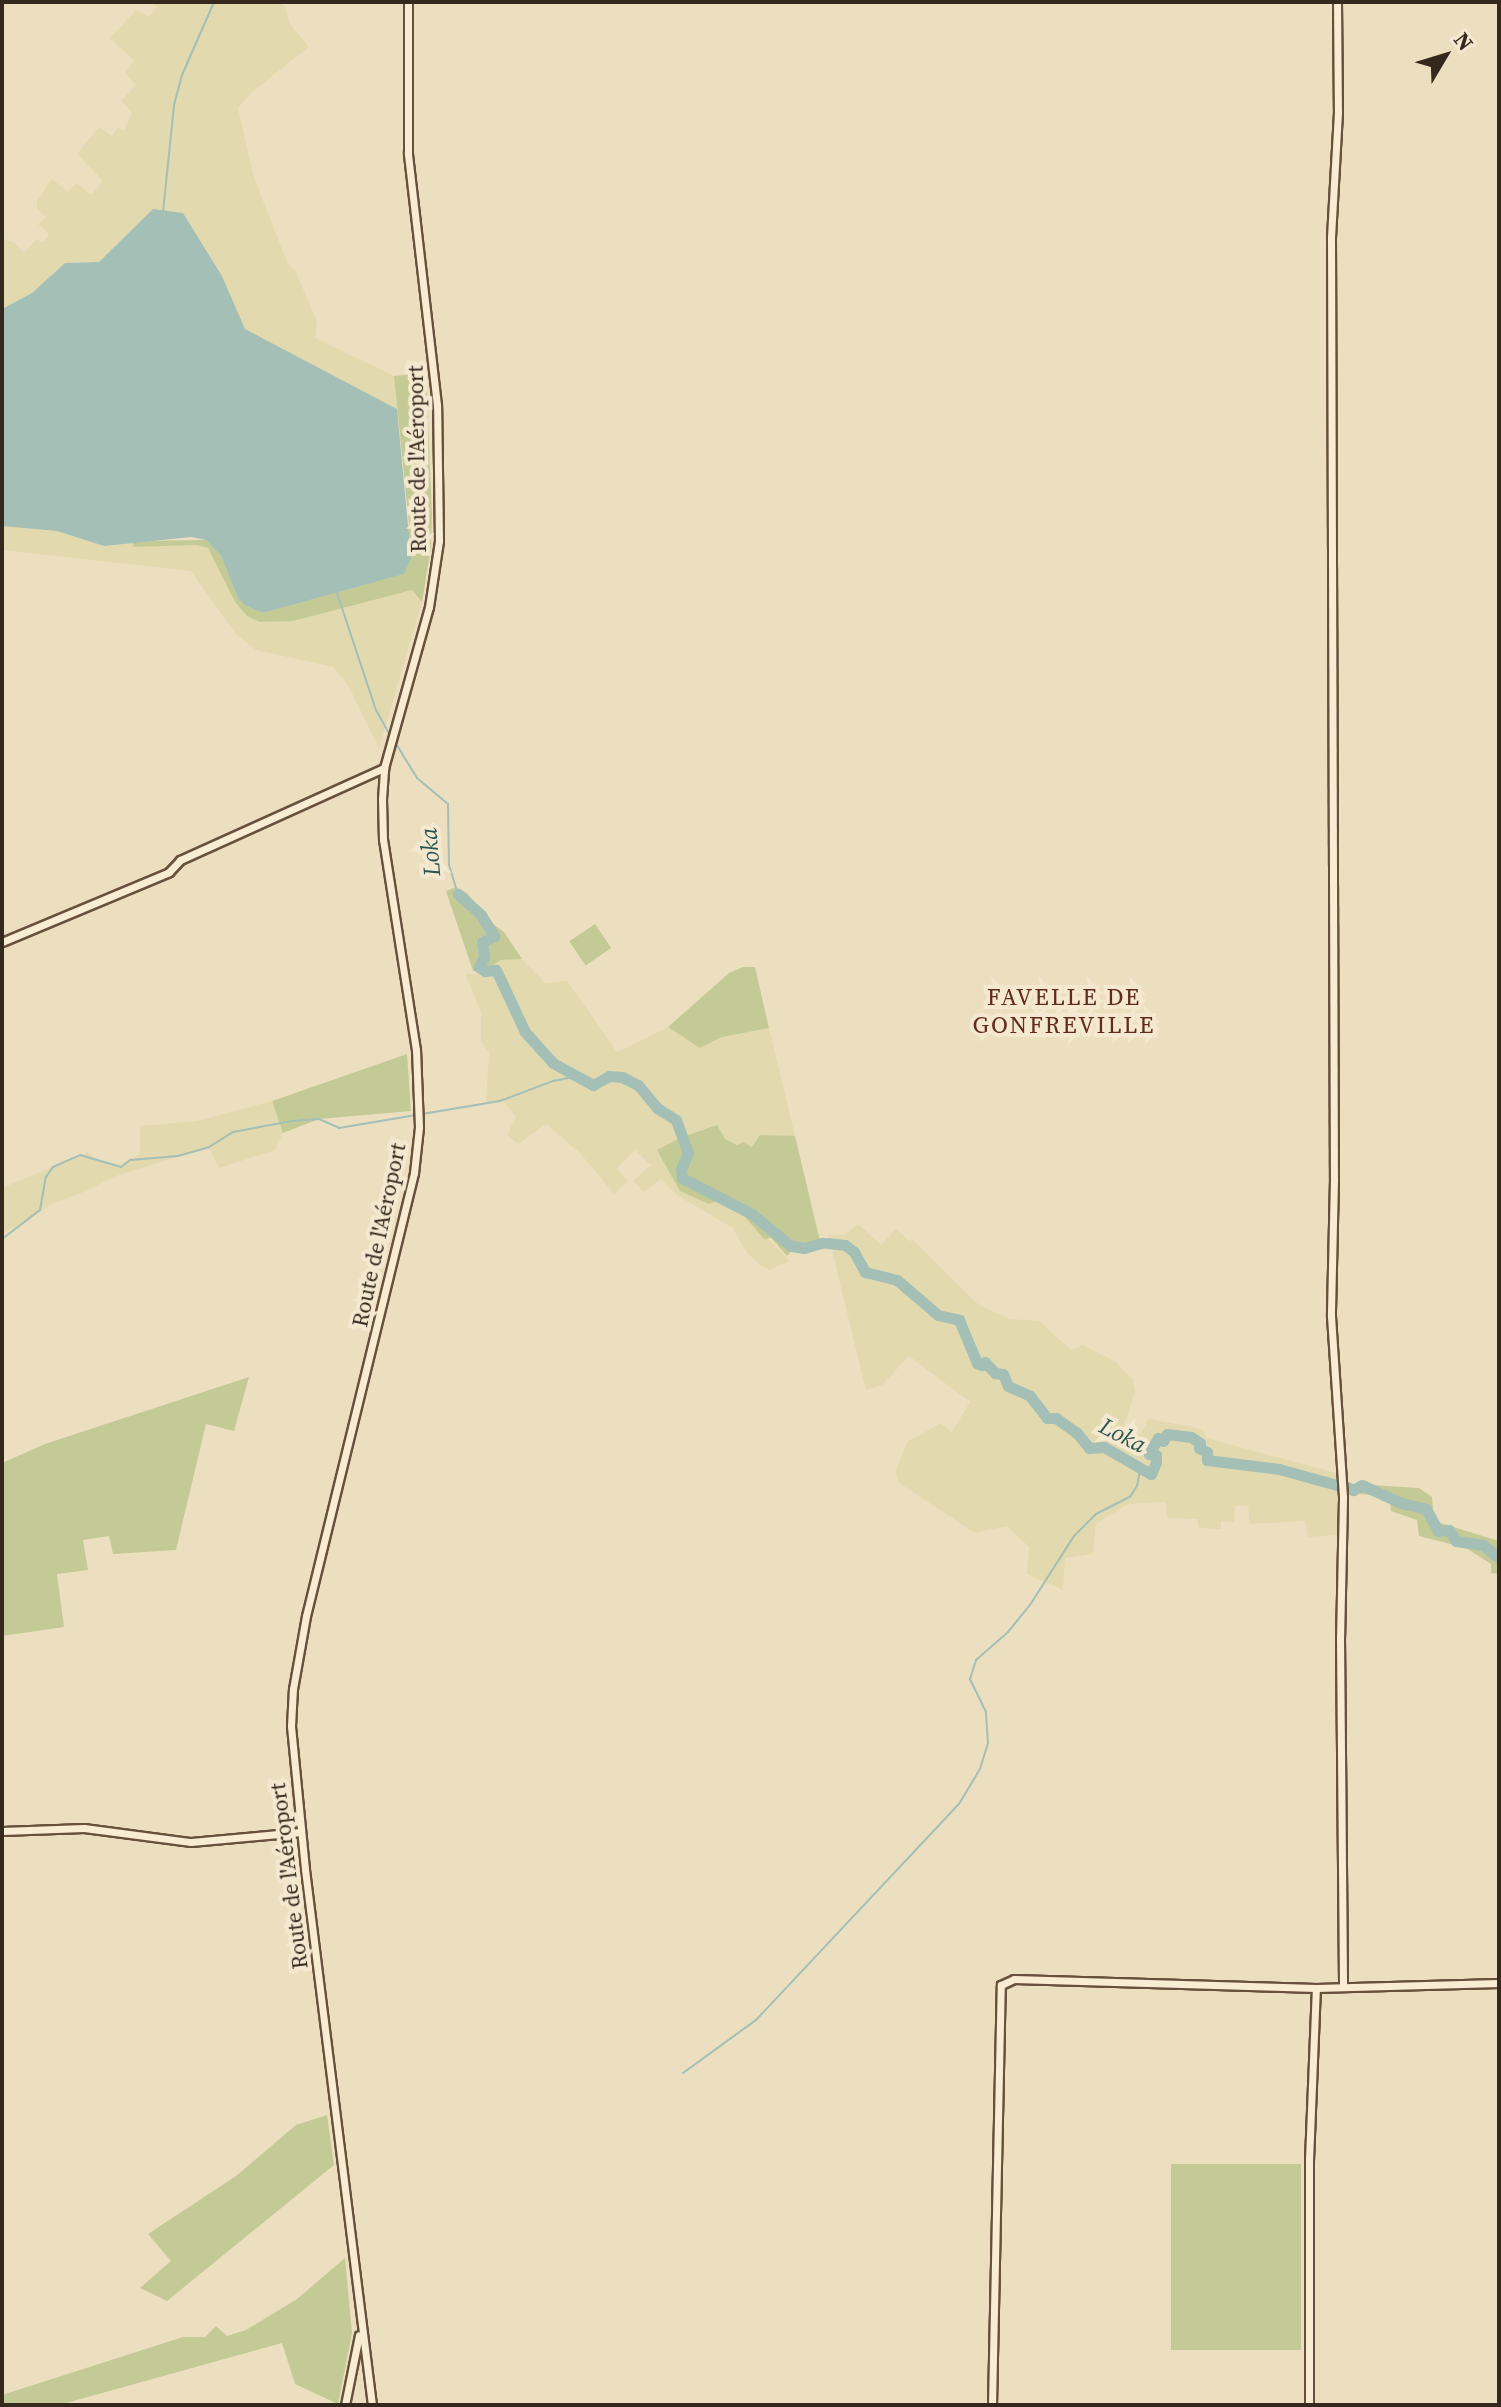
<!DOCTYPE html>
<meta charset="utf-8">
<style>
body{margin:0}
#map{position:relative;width:1501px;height:2407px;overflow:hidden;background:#ecdfc0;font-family:"Source Serif 4",serif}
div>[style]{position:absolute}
.farmland>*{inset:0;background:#e2d9ae}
.green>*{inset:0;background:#c4ca95;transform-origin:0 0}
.water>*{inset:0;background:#a3bfb6}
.stream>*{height:2px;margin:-1px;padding:0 1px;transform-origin:1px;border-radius:1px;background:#a3bfb6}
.river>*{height:11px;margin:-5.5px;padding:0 5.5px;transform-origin:5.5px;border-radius:5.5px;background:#a3bfb6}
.roads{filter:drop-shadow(2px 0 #67513c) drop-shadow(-2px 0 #67513c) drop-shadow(0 2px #67513c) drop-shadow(0 -2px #67513c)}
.secondary>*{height:7px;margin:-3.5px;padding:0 3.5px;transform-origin:3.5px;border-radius:3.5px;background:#f8ecd3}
span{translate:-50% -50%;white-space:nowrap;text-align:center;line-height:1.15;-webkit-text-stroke:8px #f4e9d0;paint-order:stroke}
.street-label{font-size:22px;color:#35281d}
.water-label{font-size:24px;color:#2c5552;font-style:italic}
.neighbourhood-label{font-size:24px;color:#612b1d;letter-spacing:2px}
.frame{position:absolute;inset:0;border:4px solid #35281d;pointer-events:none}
.north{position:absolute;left:1405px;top:16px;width:80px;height:80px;-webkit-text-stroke:6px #f4e9d0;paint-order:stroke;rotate:52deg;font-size:22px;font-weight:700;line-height:32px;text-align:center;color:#35281d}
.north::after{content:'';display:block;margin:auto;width:28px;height:36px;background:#35281d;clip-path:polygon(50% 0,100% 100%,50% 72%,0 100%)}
</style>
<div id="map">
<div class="farmland">
<i style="clip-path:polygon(151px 2px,280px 2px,285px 7px,290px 24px,309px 47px,252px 92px,238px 108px,254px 178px,288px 264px,295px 270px,317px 322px,315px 338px,394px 376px,397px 409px,245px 329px,222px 276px,153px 210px,99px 262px,65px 263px,32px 293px,2px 309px,2px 242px,5px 239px,15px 243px,24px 253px,37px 239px,43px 242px,49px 234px,38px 224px,46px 217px,37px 208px,37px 201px,52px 179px,68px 192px,76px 183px,91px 195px,103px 181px,77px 154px,99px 127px,112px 136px,118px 127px,124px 130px,132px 112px,121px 101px,136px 85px,125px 73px,134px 61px,110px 38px,136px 10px,149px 17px,157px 7px)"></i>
<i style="clip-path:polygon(2px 526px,57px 531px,104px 546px,132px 541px,135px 547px,197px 545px,208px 548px,293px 620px,412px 590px,422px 602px,379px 748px,348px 685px,333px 667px,256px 650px,236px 634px,191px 571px,2px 550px)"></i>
<i style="clip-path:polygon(522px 959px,545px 983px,567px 981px,617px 1052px,668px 1027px,701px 1048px,722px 1037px,769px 1028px,795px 1136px,752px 1147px,737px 1145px,725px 1139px,716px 1126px,680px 1138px,658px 1151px,680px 1191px,716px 1201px,734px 1211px,738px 1209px,790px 1261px,769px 1270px,760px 1265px,746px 1252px,733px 1228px,678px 1196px,661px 1179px,644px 1192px,633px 1181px,651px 1165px,635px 1150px,617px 1168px,628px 1181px,614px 1194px,580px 1153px,546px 1124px,518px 1144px,507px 1135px,516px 1117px,504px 1102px,486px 1103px,489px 1052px,481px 1041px,481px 1012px,465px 974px,481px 973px,501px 960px)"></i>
<i style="clip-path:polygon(272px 1101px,283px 1133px,275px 1150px,219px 1168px,208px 1147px,113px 1177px,89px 1190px,54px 1203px,2px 1234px,2px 1188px,88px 1152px,98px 1161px,121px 1167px,140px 1154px,140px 1126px,197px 1121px)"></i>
<i style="clip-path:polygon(858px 1224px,881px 1245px,896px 1229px,909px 1241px,913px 1240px,979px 1305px,1010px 1319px,1039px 1321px,1071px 1350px,1083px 1345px,1116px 1362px,1133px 1380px,1135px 1392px,1123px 1429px,1140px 1435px,1149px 1419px,1203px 1429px,1206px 1438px,1336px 1473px,1339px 1535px,1308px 1537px,1305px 1521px,1250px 1524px,1248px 1506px,1235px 1506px,1234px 1522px,1221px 1521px,1221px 1529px,1199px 1528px,1197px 1519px,1167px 1518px,1166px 1502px,1128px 1504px,1096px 1524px,1093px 1554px,1065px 1558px,1063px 1590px,1027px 1574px,1029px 1547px,1007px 1526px,975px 1533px,899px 1483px,895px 1472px,907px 1442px,941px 1423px,952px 1432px,970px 1402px,909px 1356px,882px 1385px,866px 1390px,828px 1234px,844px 1235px)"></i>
</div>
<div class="green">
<i style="clip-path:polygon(426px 373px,432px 515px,431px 547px,422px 602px,412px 590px,293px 621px,260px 622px,247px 616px,235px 602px,208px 548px,197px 545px,134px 547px,132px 541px,206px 540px,221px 556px,238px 598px,263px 613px,403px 574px,409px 524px,394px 376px)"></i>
<i style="clip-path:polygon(456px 887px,467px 893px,492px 923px,504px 932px,522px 959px,501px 960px,481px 973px,473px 971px,446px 891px)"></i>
<i style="left:595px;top:924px;width:29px;height:31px;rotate:56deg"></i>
<i style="clip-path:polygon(743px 967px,755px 967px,769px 1028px,722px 1037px,700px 1048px,668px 1027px,729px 973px)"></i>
<i style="clip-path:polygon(407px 1054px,411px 1111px,319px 1119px,283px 1133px,272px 1101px)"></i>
<i style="clip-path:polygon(717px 1125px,725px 1139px,737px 1145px,743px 1142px,752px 1147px,760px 1135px,795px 1136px,820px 1241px,796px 1246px,787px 1256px,771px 1238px,764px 1239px,738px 1209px,734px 1211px,716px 1201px,709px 1204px,680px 1191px,657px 1150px,680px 1138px)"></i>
<i style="clip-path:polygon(249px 1377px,234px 1431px,206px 1424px,176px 1550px,113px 1554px,109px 1536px,83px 1540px,88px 1570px,57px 1574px,64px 1627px,2px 1636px,2px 1463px,45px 1444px)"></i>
<i style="clip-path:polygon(1353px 1484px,1419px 1488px,1432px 1497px,1434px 1521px,1499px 1541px,1499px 1574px,1491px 1573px,1491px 1564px,1466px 1548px,1419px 1536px,1417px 1520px,1391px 1511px,1390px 1503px,1381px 1501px,1380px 1496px,1352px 1493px)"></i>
<i style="clip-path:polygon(327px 2115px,334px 2165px,167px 2301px,140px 2288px,171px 2261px,148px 2234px,236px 2176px,296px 2125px)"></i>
<i style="left:1171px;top:2164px;width:130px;height:186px"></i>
<i style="clip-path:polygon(345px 2258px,352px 2333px,338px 2404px,295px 2384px,282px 2343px,59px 2405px,2px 2405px,2px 2395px,183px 2337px,205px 2337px,216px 2326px,227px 2336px,246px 2330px,297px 2299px)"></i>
</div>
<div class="water">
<i style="clip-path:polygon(153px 209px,183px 213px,222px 276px,245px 329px,397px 409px,411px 558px,404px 574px,263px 613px,245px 605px,238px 598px,221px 556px,206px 540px,191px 537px,104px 546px,57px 531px,2px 526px,2px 309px,32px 293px,65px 263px,99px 262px)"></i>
</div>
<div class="stream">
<i style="left:163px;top:212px;width:108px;rotate:-84.1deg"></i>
<i style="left:174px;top:105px;width:31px;rotate:-75deg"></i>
<i style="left:182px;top:75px;width:80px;rotate:-66.3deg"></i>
<i style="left:337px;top:593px;width:123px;rotate:71.6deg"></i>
<i style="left:376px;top:710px;width:31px;rotate:61deg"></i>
<i style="left:395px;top:742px;width:42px;rotate:58.6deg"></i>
<i style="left:417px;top:778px;width:40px;rotate:40deg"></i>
<i style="left:448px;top:804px;width:61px;rotate:89.1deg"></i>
<i style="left:449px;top:865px;width:30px;rotate:73deg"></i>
<i style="left:422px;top:1114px;width:79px;rotate:-9.5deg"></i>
<i style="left:500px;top:1101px;width:57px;rotate:-20.7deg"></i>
<i style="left:553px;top:1081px;width:21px;rotate:-11deg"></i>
<i style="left:2px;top:1239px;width:48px;rotate:-37.3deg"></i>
<i style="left:40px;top:1210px;width:34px;rotate:-80deg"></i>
<i style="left:46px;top:1177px;width:12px;rotate:-55deg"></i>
<i style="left:53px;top:1167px;width:30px;rotate:-24deg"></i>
<i style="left:80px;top:1155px;width:43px;rotate:16.3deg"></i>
<i style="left:121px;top:1167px;width:11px;rotate:-38deg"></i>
<i style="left:130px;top:1160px;width:48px;rotate:-4.8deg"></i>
<i style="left:178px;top:1156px;width:32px;rotate:-16deg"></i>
<i style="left:209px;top:1147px;width:28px;rotate:-32deg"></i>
<i style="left:233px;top:1132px;width:60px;rotate:-10.6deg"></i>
<i style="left:292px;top:1121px;width:27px;rotate:-4deg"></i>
<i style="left:319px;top:1119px;width:22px;rotate:24deg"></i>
<i style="left:339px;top:1128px;width:78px;rotate:-9.6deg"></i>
<i style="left:683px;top:2073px;width:90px;rotate:-36deg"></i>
<i style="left:756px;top:2020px;width:296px;rotate:-46.8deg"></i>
<i style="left:959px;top:1804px;width:41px;rotate:-59deg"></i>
<i style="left:980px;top:1769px;width:27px;rotate:-73deg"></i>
<i style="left:988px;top:1743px;width:31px;rotate:-94deg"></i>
<i style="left:986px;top:1712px;width:37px;rotate:-116deg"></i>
<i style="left:970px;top:1679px;width:20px;rotate:-72deg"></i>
<i style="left:976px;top:1660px;width:43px;rotate:-41.2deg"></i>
<i style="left:1008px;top:1632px;width:35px;rotate:-51deg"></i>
<i style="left:1030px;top:1605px;width:82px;rotate:-57.5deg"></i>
<i style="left:1074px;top:1536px;width:31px;rotate:-45deg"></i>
<i style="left:1096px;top:1514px;width:38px;rotate:-27deg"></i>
<i style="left:1130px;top:1497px;width:13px;rotate:-58deg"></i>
<i style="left:1137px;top:1486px;width:15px;rotate:-79deg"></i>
</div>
<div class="river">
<i style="left:458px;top:894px;width:31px;rotate:42deg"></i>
<i style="left:481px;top:915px;width:25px;rotate:58deg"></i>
<i style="left:494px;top:936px;width:13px;rotate:153deg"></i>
<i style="left:482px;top:942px;width:15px;rotate:82deg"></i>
<i style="left:484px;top:957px;width:11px;rotate:117deg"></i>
<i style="left:479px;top:967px;width:7px;rotate:34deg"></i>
<i style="left:485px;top:971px;width:11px;rotate:-5deg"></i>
<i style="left:496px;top:970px;width:68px;rotate:64.9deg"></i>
<i style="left:525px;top:1032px;width:42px;rotate:47.9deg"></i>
<i style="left:553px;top:1063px;width:46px;rotate:28.8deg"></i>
<i style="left:593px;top:1085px;width:18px;rotate:-29deg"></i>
<i style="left:609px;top:1076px;width:13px;rotate:4deg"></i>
<i style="left:622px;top:1077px;width:18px;rotate:27deg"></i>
<i style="left:638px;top:1085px;width:30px;rotate:50deg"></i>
<i style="left:657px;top:1108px;width:22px;rotate:32deg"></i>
<i style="left:676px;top:1120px;width:35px;rotate:70deg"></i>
<i style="left:688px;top:1153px;width:17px;rotate:114deg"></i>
<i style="left:681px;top:1169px;width:9px;rotate:84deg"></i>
<i style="left:682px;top:1178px;width:79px;rotate:27.2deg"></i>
<i style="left:752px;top:1214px;width:50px;rotate:39.4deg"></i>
<i style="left:791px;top:1246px;width:13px;rotate:9deg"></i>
<i style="left:804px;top:1248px;width:19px;rotate:-16deg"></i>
<i style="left:827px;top:1243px;width:18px;rotate:6deg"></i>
<i style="left:845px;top:1245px;width:11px;rotate:38deg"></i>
<i style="left:854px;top:1252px;width:23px;rotate:61deg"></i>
<i style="left:865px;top:1272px;width:33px;rotate:14deg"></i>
<i style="left:897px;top:1280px;width:54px;rotate:40.5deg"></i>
<i style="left:938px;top:1315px;width:22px;rotate:13deg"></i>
<i style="left:959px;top:1320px;width:47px;rotate:67.3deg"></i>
<i style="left:977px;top:1363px;width:5px;rotate:22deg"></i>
<i style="left:982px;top:1365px;width:4px;rotate:-45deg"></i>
<i style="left:985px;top:1362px;width:15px;rotate:48deg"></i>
<i style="left:995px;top:1373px;width:8px;rotate:7deg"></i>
<i style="left:1003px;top:1374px;width:13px;rotate:67deg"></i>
<i style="left:1008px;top:1386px;width:24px;rotate:24deg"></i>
<i style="left:1030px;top:1396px;width:28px;rotate:52deg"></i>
<i style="left:1047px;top:1418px;width:9px"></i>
<i style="left:1056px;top:1418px;width:26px;rotate:36deg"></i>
<i style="left:1077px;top:1433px;width:19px;rotate:51deg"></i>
<i style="left:1089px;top:1448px;width:15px;rotate:-4deg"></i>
<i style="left:1104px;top:1447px;width:54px;rotate:29.9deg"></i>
<i style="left:1151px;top:1474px;width:13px;rotate:-67deg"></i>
<i style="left:1156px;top:1462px;width:7px;rotate:-90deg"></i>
<i style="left:1156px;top:1455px;width:7px;rotate:-172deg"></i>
<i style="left:1149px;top:1454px;width:18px;rotate:-61deg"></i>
<i style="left:1158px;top:1438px;width:6px;rotate:31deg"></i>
<i style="left:1163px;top:1441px;width:8px;rotate:-60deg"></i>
<i style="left:1167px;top:1434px;width:24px;rotate:7deg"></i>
<i style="left:1191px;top:1437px;width:11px;rotate:34deg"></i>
<i style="left:1200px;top:1443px;width:5px;rotate:101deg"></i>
<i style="left:1199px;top:1448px;width:9px;rotate:27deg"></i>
<i style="left:1207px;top:1452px;width:8px;rotate:90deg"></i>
<i style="left:1207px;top:1460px;width:73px;rotate:7.1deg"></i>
<i style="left:1279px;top:1469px;width:60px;rotate:15.4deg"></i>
<i style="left:1347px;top:1487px;width:7px;rotate:27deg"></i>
<i style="left:1353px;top:1490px;width:10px;rotate:-29deg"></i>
<i style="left:1362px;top:1485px;width:43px;rotate:24.8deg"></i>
<i style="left:1401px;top:1503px;width:26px;rotate:13deg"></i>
<i style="left:1426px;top:1509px;width:25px;rotate:61deg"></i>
<i style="left:1438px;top:1531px;width:11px;rotate:-5deg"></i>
<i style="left:1449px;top:1530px;width:13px;rotate:58deg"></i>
<i style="left:1456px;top:1541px;width:27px;rotate:8deg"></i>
<i style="left:1483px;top:1545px;width:21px;rotate:39deg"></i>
</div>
<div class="roads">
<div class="secondary">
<i style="left:1337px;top:2px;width:110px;rotate:89.5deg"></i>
<i style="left:1338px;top:112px;width:126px;rotate:93.2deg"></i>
<i style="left:1331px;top:238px;width:941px;rotate:89.82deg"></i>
<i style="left:1334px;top:1179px;width:137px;rotate:91.3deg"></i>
<i style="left:1331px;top:1316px;width:182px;rotate:86.2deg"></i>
<i style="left:1343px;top:1498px;width:139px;rotate:91.2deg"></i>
<i style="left:1340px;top:1637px;width:349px;rotate:89.5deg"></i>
<i style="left:2px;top:942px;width:181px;rotate:-22.7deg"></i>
<i style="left:169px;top:872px;width:16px;rotate:-47deg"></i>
<i style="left:180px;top:860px;width:224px;rotate:-24.3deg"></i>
<i style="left:2px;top:1831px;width:82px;rotate:-2.1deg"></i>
<i style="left:84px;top:1828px;width:108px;rotate:7.5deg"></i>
<i style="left:191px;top:1842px;width:110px;rotate:-5.2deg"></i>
<i style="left:345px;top:2405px;width:71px;rotate:-78.7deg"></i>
<i style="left:372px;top:2405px;width:540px;rotate:-97.13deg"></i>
<i style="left:305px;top:1869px;width:144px;rotate:-95.6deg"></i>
<i style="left:291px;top:1726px;width:37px;rotate:-87deg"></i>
<i style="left:293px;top:1689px;width:74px;rotate:-79.9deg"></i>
<i style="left:306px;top:1616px;width:456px;rotate:-76.3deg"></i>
<i style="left:414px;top:1173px;width:46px;rotate:-83.8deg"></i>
<i style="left:419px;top:1127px;width:77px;rotate:-92.2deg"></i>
<i style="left:416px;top:1050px;width:213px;rotate:-98.9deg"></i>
<i style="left:383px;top:840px;width:41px;rotate:-91.4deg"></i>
<i style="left:382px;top:799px;width:31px;rotate:-86deg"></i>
<i style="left:384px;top:768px;width:167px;rotate:-74.4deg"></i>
<i style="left:429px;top:607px;width:67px;rotate:-81.4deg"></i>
<i style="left:439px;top:541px;width:136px;rotate:-90.8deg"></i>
<i style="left:437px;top:405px;width:254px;rotate:-96.6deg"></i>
<i style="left:408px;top:153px;width:151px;rotate:-90deg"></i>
<i style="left:992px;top:2405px;width:420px;rotate:-88.8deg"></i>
<i style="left:1001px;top:1985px;width:14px;rotate:-25deg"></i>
<i style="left:1014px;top:1979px;width:302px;rotate:1.7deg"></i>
<i style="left:1316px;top:1988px;width:183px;rotate:-1.6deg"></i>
<i style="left:1309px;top:2405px;width:245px;rotate:-90deg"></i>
<i style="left:1309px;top:2160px;width:172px;rotate:-87.7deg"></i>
</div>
</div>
<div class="street-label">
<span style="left:417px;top:459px;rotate:-91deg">Route de l'Aéroport</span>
<span style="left:379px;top:1235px;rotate:-78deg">Route de l'Aéroport</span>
<span style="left:289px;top:1876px;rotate:-97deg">Route de l'Aéroport</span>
</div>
<div class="water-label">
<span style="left:430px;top:852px;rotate:-95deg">Loka</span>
<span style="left:1123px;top:1435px;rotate:27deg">Loka</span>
</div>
<div class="neighbourhood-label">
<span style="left:1064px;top:1011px">FAVELLE DE<br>GONFREVILLE</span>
</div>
<div class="frame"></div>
<div class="north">N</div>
</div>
